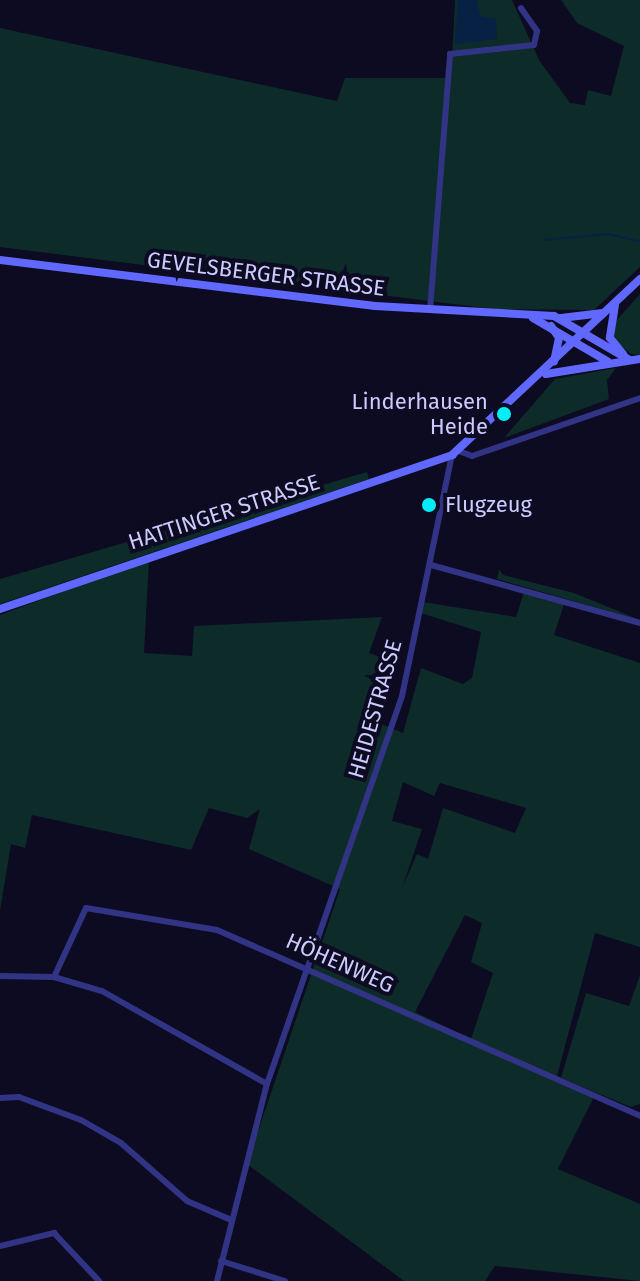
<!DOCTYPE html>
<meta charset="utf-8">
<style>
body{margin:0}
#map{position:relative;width:640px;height:1281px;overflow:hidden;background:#0d0b21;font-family:"Fira Sans",sans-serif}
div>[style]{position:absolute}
.green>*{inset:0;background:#0d2b28}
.water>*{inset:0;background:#062144}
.stream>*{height:2px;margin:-1px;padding:0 1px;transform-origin:1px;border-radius:1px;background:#062144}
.minor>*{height:6px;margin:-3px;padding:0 3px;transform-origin:3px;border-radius:3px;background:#313484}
.secondary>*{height:8px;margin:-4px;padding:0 4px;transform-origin:4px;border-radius:4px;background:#6168ff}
.dots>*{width:22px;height:22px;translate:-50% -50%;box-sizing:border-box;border:4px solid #0d0b21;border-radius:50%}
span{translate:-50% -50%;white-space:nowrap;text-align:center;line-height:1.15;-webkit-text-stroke:8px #0d0b21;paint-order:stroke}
.street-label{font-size:22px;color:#cdcaff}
.poi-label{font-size:22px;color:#cdcaff}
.right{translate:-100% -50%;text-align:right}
.left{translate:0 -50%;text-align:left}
</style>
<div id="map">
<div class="green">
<i style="clip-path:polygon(455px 0,512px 0,539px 60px,570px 103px,585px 105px,588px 90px,611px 96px,624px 46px,577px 23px,561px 0,640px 0,640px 267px,594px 310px,493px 309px,0 247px,0 28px,337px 101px,345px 78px,451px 78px)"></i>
<i style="clip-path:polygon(640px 294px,640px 355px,631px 354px,614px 340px,616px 321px)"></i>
<i style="clip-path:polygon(616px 368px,607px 380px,609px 399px,504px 438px,555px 379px)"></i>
<i style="clip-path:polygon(367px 472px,369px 479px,0 604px,0 579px)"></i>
<i style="clip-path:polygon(evenodd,149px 560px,144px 653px,192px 656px,194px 626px,382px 617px,369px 653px,395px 662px,374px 721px,403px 733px,421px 668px,463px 684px,472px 678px,481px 632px,421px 613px,423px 602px,516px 617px,525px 589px,565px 601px,554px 635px,640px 663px,640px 947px,595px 933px,556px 1080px,594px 1097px,558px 1169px,640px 1204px,640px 1281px,495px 1266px,485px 1281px,404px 1281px,247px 1164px,340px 889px,249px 849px,260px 809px,247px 818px,209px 808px,191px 850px,32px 815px,25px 848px,11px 844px,0 911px,0 615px,149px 560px,403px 782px,434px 796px,440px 783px,526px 808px,515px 833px,443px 808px,428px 859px,417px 854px,402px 888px,422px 829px,392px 821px,403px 782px,149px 560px,465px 915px,482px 923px,471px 962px,493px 973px,471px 1039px,415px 1012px,465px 915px)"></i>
<i style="clip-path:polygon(499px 569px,503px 575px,574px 593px,640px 620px,497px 579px)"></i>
<i style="clip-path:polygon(640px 975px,640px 1104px,631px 1107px,561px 1078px,586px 993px,629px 1006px)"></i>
</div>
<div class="water">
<i style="clip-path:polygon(458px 0,477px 0,480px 16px,496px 19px,497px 39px,455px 44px)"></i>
</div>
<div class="stream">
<i style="left:544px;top:240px;width:64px;rotate:-5.4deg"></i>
<i style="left:608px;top:234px;width:31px;rotate:13deg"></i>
</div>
<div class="minor">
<i style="left:430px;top:310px;width:257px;rotate:-85.5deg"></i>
<i style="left:450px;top:54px;width:84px;rotate:-6.1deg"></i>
<i style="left:534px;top:45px;width:14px;rotate:-78deg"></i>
<i style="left:537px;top:31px;width:28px;rotate:-125deg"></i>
<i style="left:459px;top:451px;width:14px;rotate:21deg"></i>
<i style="left:472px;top:456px;width:178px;rotate:-19deg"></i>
<i style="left:431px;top:565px;width:217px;rotate:15.5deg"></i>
<i style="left:0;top:976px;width:54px;rotate:1.1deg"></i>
<i style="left:54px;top:977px;width:50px;rotate:16.3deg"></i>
<i style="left:102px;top:991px;width:189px;rotate:29.4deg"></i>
<i style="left:54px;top:977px;width:76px;rotate:-65.1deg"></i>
<i style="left:86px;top:908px;width:133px;rotate:9.5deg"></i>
<i style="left:217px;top:930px;width:462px;rotate:23.7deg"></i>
<i style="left:0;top:1098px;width:19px;rotate:-3deg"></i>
<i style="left:19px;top:1097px;width:66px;rotate:20.4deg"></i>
<i style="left:81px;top:1120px;width:46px;rotate:29.9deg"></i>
<i style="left:121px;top:1143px;width:88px;rotate:41.3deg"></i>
<i style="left:187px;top:1201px;width:46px;rotate:23.2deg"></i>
<i style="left:0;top:1246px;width:56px;rotate:-13.5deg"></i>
<i style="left:54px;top:1233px;width:66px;rotate:46.8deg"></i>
<i style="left:221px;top:1261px;width:67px;rotate:17.4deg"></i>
<i style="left:217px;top:1281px;width:203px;rotate:-75.8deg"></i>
<i style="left:267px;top:1084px;width:411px;rotate:-70.8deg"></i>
<i style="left:402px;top:696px;width:246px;rotate:-78.3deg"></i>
</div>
<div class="secondary">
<i style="left:0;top:260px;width:378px;rotate:7deg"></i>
<i style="left:375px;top:306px;width:179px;rotate:3.2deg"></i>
<i style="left:554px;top:316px;width:86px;rotate:30.2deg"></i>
<i style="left:615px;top:305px;width:33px;rotate:99deg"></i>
<i style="left:610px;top:338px;width:21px;rotate:51deg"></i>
<i style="left:533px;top:318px;width:86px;rotate:30.2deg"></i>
<i style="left:561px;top:318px;width:42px;rotate:-6.8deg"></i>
<i style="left:551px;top:326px;width:14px;rotate:56deg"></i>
<i style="left:559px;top:338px;width:24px;rotate:102deg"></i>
<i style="left:546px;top:374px;width:95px;rotate:-9.1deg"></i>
<i style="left:0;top:609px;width:478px;rotate:-18.8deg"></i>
<i style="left:452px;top:455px;width:258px;rotate:-43.1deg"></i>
</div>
<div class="dots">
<i style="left:504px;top:414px;background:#00eef5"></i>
<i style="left:429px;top:505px;background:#00eef5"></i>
</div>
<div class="street-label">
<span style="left:266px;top:274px;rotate:7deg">GEVELSBERGER STRASSE</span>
<span style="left:224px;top:512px;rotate:-18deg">HATTINGER STRASSE</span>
<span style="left:375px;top:709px;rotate:-74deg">HEIDESTRASSE</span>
<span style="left:340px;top:963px;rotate:24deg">HÖHENWEG</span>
</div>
<div class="poi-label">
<span class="right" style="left:488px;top:414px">Linderhausen<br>Heide</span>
<span class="left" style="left:445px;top:505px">Flugzeug</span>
</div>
</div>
